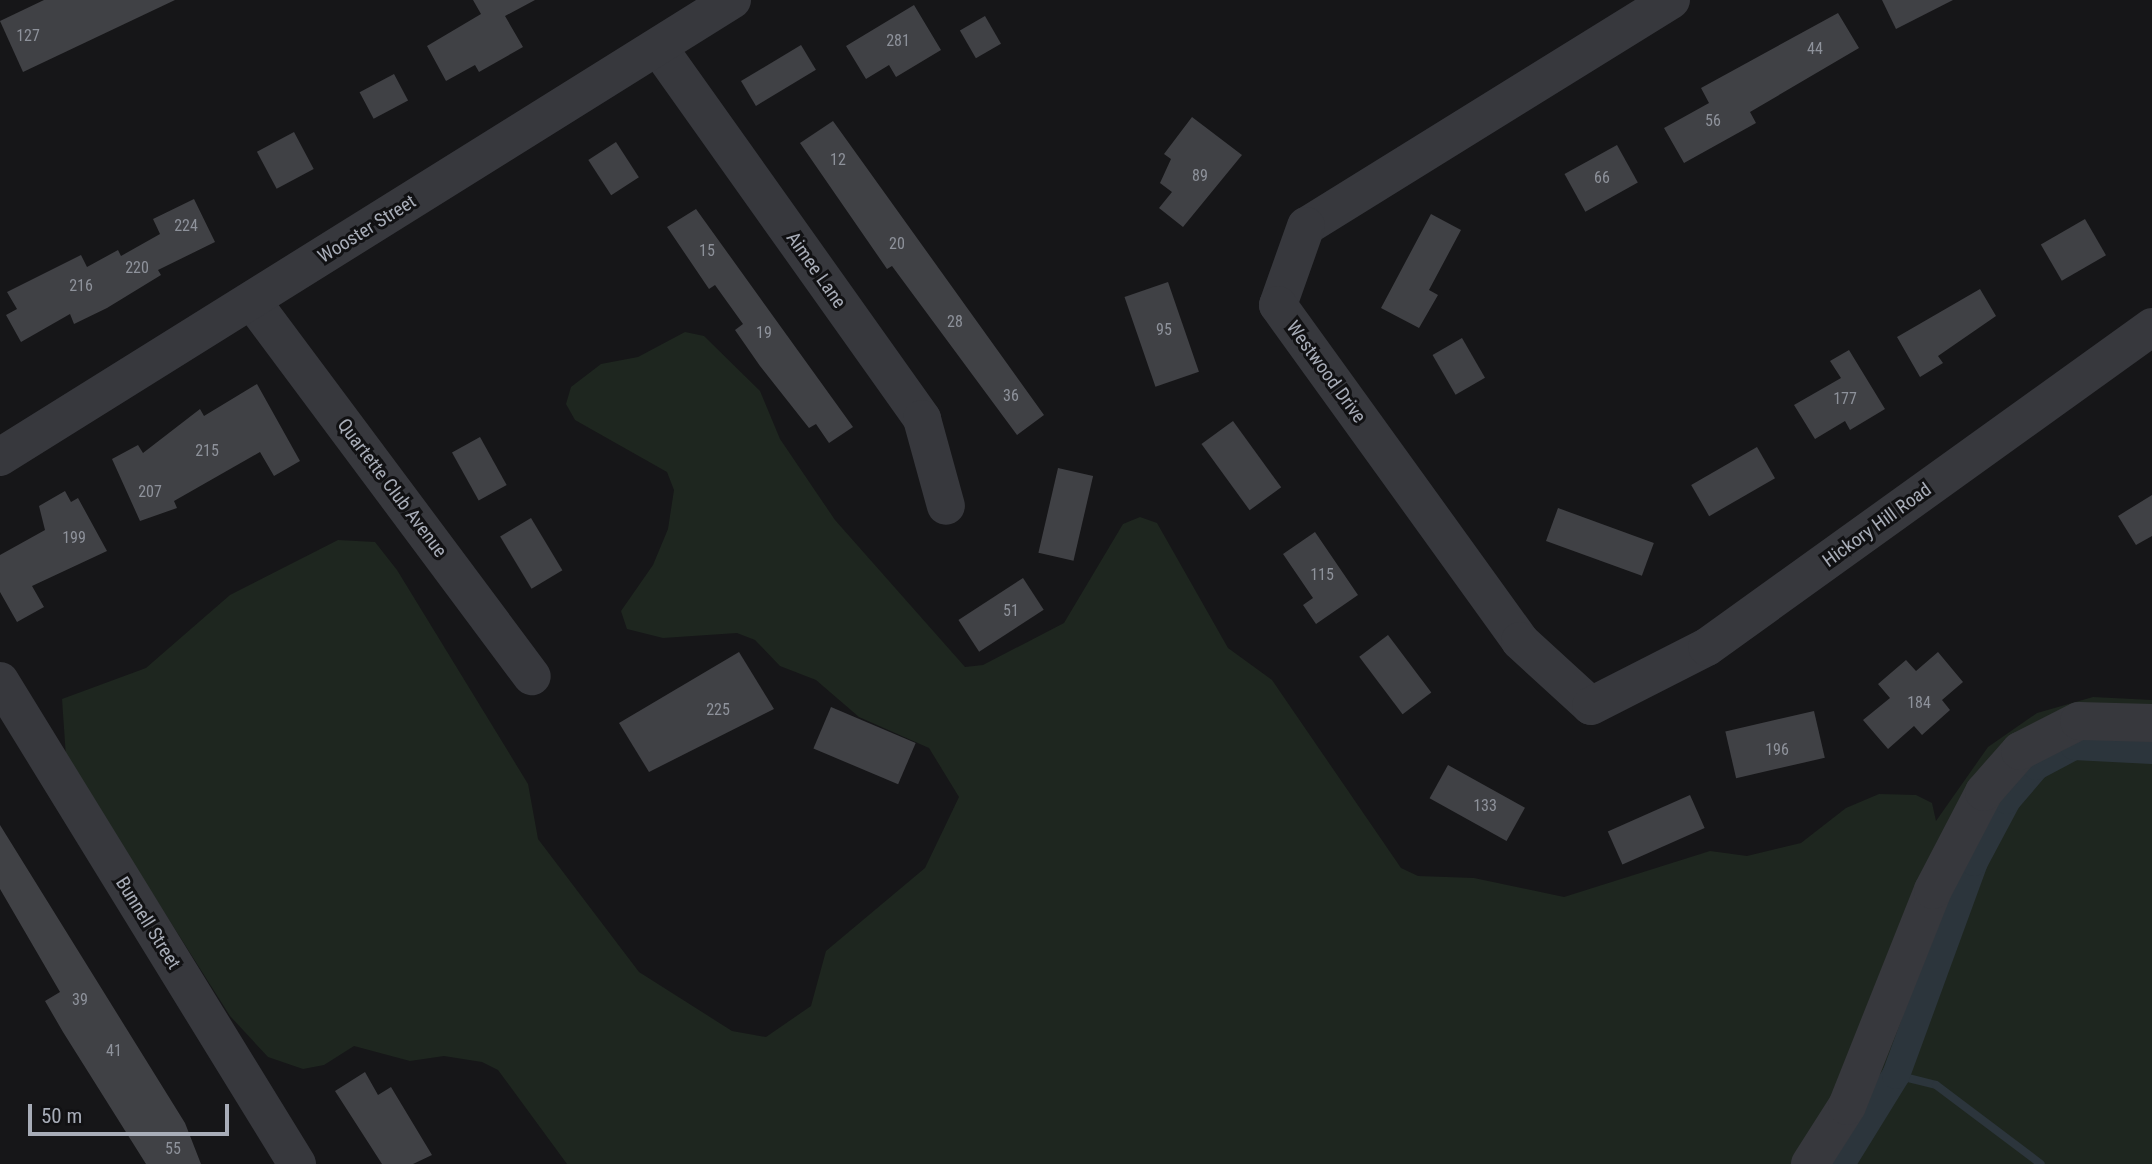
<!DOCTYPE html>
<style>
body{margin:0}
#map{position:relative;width:2152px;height:1164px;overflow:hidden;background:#161618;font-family:"Roboto Condensed",sans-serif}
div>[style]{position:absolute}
.green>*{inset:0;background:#1e261f}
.stream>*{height:8px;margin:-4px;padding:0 4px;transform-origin:4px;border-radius:4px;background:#2c353c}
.canal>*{height:28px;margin:-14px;padding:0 14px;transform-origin:14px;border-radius:14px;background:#2c353c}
.building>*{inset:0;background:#404145;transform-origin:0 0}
.minor>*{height:38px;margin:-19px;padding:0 19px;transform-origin:19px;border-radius:19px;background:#37383d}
span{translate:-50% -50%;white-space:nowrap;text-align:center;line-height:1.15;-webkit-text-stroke:6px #111113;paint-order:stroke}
.number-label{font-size:16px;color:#8e929b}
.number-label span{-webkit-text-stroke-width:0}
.street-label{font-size:19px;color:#a8adb8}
.scale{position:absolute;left:28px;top:1104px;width:201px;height:32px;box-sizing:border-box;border:4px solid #a8adb8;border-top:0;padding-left:9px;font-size:21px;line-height:24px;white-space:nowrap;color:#a8adb8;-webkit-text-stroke:5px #111113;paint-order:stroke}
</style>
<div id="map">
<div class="green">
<i style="clip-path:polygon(685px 332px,704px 336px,760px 391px,780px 439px,835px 520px,965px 667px,983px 665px,1064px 623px,1123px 524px,1140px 517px,1157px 523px,1228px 648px,1272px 680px,1401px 868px,1418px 876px,1474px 878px,1564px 897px,1710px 851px,1747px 856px,1801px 843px,1846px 808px,1879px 794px,1916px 795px,1932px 803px,1936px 821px,1988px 747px,2037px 713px,2093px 697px,2152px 700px,2152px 1164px,567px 1164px,498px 1070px,482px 1062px,444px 1056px,410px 1061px,354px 1046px,324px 1065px,303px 1069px,268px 1057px,230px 1016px,66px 757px,62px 699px,146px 668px,230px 595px,338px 540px,375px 542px,397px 570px,528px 784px,538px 839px,639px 972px,732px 1031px,766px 1037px,811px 1006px,826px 951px,925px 868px,959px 797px,929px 748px,859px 717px,816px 680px,780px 666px,755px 640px,737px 633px,663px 638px,627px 629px,621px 611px,653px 565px,668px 529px,674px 490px,667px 472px,575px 420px,566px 404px,571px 387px,601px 364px,638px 357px)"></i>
</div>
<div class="stream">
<i style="left:1896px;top:1075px;width:41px;rotate:14deg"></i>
<i style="left:1936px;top:1085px;width:131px;rotate:37deg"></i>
</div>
<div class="canal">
<i style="left:1841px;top:1164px;width:105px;rotate:-58.3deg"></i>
<i style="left:1896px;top:1075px;width:227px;rotate:-69.9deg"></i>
<i style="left:1974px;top:862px;width:70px;rotate:-62deg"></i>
<i style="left:2007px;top:800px;width:45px;rotate:-49.5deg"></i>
<i style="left:2036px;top:766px;width:43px;rotate:-27.8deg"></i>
<i style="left:2074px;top:746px;width:78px;rotate:2.9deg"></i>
</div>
<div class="building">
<i style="clip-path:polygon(44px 0,175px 0,23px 72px,0 21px)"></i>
<i style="clip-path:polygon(473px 0,535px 0,505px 16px,523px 47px,479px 72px,475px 65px,446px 81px,427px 46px,481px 14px)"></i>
<i style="clip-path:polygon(1882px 0,1953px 0,1896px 29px)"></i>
<i style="clip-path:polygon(914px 5px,941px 50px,896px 77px,889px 65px,866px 79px,846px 46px)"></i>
<i style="clip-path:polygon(1838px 13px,1859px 48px,1750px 112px,1756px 123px,1684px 163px,1664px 128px,1709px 103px,1701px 88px)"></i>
<i style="left:985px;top:16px;width:32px;height:29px;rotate:60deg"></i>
<i style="left:801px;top:45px;width:29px;height:70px;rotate:59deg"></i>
<i style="left:394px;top:74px;width:30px;height:39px;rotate:62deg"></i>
<i style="clip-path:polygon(1192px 117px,1242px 155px,1183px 227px,1159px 208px,1172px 192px,1160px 183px,1171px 159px,1164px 154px)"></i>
<i style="clip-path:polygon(833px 121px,1044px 415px,1017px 435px,892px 266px,887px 269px,800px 143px)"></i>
<i style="left:294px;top:132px;width:42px;height:42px;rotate:62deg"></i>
<i style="left:616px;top:142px;width:42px;height:33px;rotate:57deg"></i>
<i style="left:1617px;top:145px;width:43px;height:60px;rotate:61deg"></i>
<i style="clip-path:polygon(194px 199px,215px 242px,158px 270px,161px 275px,107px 308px,74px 324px,70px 314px,21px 342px,6px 315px,17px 309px,7px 292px,81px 255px,87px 267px,118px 250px,121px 256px,160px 234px,153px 219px)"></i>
<i style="clip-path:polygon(696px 209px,853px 427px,829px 443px,816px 424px,809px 428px,760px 366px,735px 330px,743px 324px,715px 285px,709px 289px,667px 227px)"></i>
<i style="clip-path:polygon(1431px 214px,1461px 230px,1429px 290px,1438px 295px,1419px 328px,1381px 308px)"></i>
<i style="left:2085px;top:219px;width:42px;height:51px;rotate:60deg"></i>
<i style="left:1168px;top:282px;width:95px;height:46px;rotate:71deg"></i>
<i style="clip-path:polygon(1980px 289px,1996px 316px,1938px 356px,1943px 363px,1920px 377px,1897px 337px)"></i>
<i style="left:1462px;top:338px;width:46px;height:34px;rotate:60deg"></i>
<i style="clip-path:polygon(1849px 350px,1885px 409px,1850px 430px,1845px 421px,1815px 439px,1794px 405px,1841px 378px,1830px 361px)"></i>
<i style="clip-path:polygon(257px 384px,300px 461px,274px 476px,260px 452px,174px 501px,177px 508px,140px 521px,112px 459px,138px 445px,143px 453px,200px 409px,204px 416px)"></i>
<i style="left:1233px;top:421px;width:82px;height:39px;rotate:54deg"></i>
<i style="left:480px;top:437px;width:55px;height:32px;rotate:61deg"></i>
<i style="left:1757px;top:447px;width:36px;height:76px;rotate:60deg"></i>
<i style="left:1058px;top:468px;width:36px;height:87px;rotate:13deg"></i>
<i style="clip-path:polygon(65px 491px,71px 502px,78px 498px,107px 551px,32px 586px,44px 607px,17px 622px,0 592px,0 555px,45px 530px,39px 506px)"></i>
<i style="clip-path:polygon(2152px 495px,2152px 536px,2136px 545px,2118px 516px)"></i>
<i style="left:1558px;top:508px;width:102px;height:35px;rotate:20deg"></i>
<i style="left:531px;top:518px;width:61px;height:36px;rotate:59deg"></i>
<i style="clip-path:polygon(1315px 532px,1358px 595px,1316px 624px,1303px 605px,1313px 598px,1283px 554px)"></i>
<i style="left:1023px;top:578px;width:38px;height:77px;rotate:57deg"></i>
<i style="left:1388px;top:635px;width:72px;height:36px;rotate:53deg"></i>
<i style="clip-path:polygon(739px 652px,774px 709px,649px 772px,619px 723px)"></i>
<i style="clip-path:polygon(1938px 652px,1963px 682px,1942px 700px,1950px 710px,1922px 735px,1914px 726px,1888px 749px,1863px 720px,1890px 698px,1878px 684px,1906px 660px,1916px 671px)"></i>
<i style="left:831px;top:707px;width:92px;height:45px;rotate:23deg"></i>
<i style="left:1814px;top:711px;width:48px;height:91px;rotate:77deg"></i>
<i style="left:1448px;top:765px;width:88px;height:38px;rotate:29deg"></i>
<i style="left:1690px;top:795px;width:36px;height:90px;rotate:66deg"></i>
<i style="clip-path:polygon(0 825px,185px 1123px,201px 1164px,146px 1164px,63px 1032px,45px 1001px,60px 992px,0 889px)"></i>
<i style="clip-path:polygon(365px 1072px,378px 1095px,391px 1087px,432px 1155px,413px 1164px,382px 1164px,335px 1091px)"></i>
</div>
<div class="minor">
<i style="left:1671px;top:0;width:429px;rotate:148.2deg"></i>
<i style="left:1306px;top:226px;width:84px;rotate:109.5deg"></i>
<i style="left:1278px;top:305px;width:414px;rotate:54.2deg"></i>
<i style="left:1520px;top:641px;width:96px;rotate:42.5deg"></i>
<i style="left:1591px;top:706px;width:130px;rotate:-27deg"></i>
<i style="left:1707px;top:647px;width:548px;rotate:-35.72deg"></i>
<i style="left:658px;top:47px;width:456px;rotate:54.6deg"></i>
<i style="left:922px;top:419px;width:90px;rotate:74.6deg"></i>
<i style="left:252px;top:301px;width:468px;rotate:53.3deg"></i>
<i style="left:0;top:457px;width:863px;rotate:-31.98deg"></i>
<i style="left:0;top:681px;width:567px;rotate:58.41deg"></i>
<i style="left:1810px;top:1164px;width:69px;rotate:-57.5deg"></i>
<i style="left:1847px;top:1106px;width:232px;rotate:-68.3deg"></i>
<i style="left:1933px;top:890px;width:110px;rotate:-62.5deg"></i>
<i style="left:1984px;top:792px;width:55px;rotate:-48.7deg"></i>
<i style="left:2020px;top:751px;width:66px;rotate:-27deg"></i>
<i style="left:2079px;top:721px;width:73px;rotate:1.6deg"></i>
</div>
<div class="number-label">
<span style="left:28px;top:36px">127</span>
<span style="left:898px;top:41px">281</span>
<span style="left:1815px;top:49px">44</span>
<span style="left:1713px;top:121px">56</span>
<span style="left:838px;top:160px">12</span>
<span style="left:1200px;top:176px">89</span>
<span style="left:1602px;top:178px">66</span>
<span style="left:186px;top:226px">224</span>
<span style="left:897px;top:244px">20</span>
<span style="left:707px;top:251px">15</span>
<span style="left:137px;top:268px">220</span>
<span style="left:81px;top:286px">216</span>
<span style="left:955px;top:322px">28</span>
<span style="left:1164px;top:330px">95</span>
<span style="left:764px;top:333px">19</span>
<span style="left:1011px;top:396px">36</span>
<span style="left:1845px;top:399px">177</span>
<span style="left:207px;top:451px">215</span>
<span style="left:150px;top:492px">207</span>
<span style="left:74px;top:538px">199</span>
<span style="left:1322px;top:575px">115</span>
<span style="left:1011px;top:611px">51</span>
<span style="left:1919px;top:703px">184</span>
<span style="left:718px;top:710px">225</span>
<span style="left:1777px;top:750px">196</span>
<span style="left:1485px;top:806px">133</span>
<span style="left:80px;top:1000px">39</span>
<span style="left:114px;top:1051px">41</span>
<span style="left:173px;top:1149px">55</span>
</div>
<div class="street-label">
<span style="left:367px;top:229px;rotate:-32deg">Wooster Street</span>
<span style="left:816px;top:270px;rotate:55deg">Aimee Lane</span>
<span style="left:1326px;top:372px;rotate:54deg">Westwood Drive</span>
<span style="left:392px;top:488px;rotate:53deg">Quartette Club Avenue</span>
<span style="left:1877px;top:525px;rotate:-36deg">Hickory Hill Road</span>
<span style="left:148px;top:923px;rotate:58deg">Bunnell Street</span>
</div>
<div class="scale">50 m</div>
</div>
